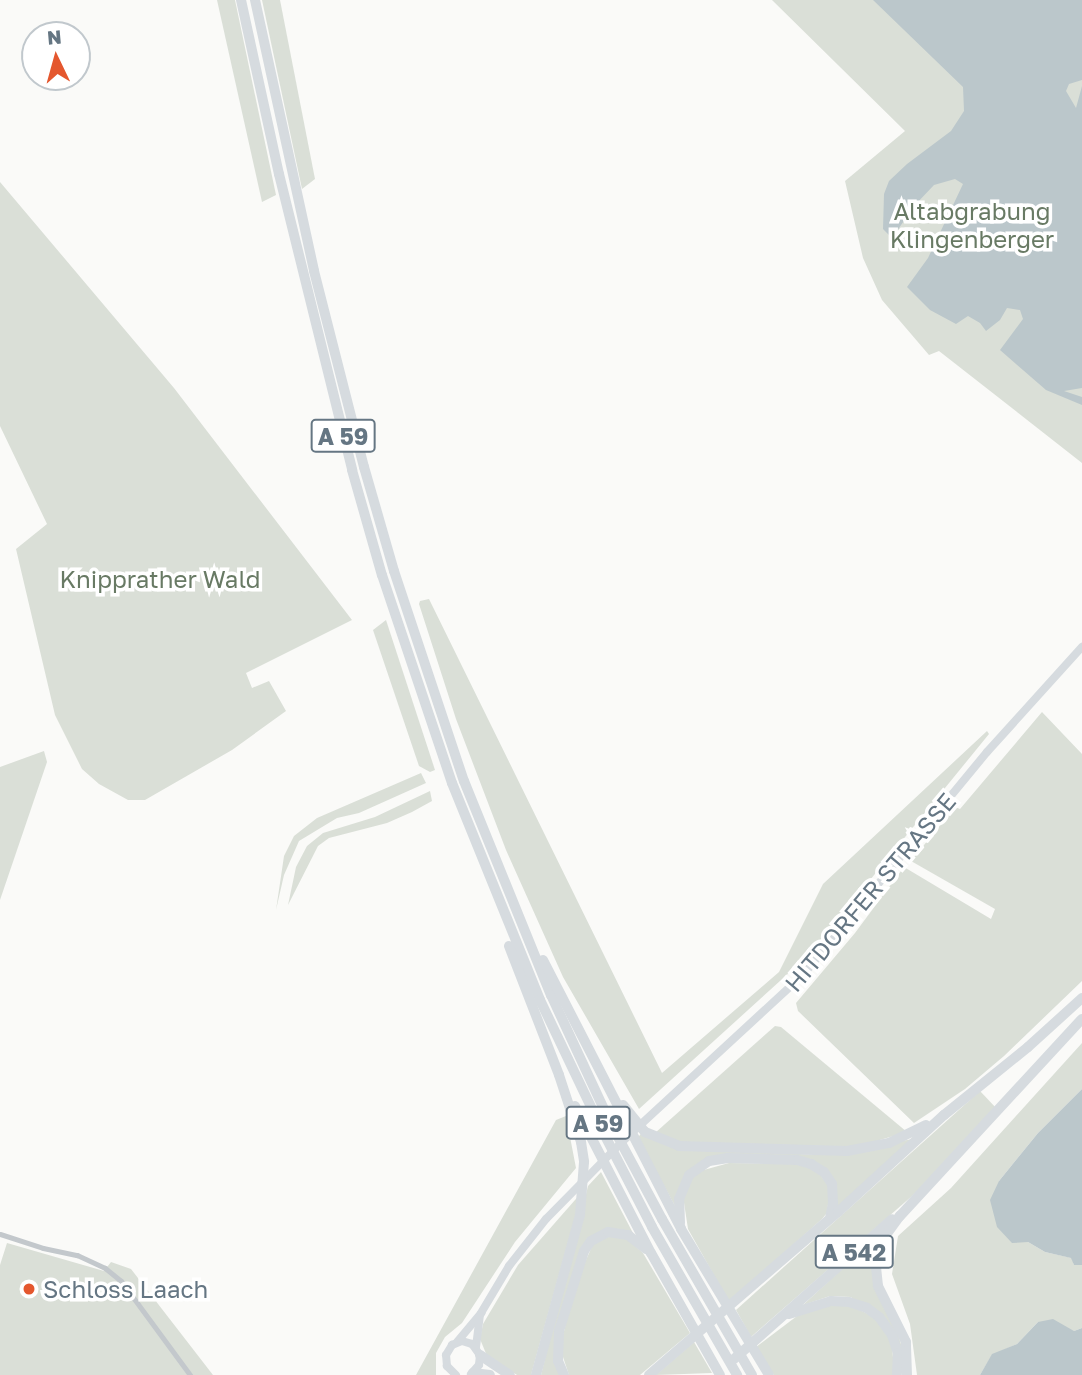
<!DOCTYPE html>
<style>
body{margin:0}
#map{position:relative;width:1082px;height:1375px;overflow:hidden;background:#fafaf8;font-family:"Golos Text",sans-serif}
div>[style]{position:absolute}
.green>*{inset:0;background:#dadfd7}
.water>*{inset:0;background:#bbc7cb}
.street>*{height:5px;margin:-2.5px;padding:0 2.5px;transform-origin:2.5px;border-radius:2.5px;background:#c3c8cc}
.secondary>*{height:8px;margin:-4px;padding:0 4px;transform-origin:4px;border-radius:4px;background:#d6dbdf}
.highway>*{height:10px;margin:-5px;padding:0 5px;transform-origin:5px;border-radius:5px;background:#d6dbdf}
.dots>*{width:19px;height:19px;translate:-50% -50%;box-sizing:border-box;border:4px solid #fff;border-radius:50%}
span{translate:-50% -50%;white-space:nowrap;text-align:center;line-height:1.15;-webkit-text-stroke:7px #fff;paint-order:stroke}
.shield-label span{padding:2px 5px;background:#fff;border:2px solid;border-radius:5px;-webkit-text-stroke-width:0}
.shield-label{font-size:23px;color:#657683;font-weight:700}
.park-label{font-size:24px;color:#687a64}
.street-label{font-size:24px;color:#657683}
.poi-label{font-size:24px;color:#657683}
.left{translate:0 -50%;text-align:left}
.north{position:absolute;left:21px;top:21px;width:70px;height:70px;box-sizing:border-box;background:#fff;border:2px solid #c1c8cd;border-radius:50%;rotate:355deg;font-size:19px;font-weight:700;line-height:28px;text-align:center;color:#657683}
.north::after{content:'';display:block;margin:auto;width:24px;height:32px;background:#e4572e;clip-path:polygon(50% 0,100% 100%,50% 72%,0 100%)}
</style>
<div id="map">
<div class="green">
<i style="clip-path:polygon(217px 0,235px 0,276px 195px,262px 202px)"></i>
<i style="clip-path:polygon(262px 0,280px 0,315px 179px,302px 189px)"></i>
<i style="clip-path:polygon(772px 0,1082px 0,1082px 463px,939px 351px,929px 355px,882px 300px,863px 258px,845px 181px,905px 131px)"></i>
<i style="clip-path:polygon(0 182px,174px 388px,352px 620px,246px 673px,252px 688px,269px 681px,286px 711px,232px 750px,145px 800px,128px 800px,99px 784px,82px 769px,55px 715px,16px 549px,47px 524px,0 426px)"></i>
<i style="clip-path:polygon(429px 599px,662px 1073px,779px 972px,823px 884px,987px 731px,989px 734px,826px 934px,791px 971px,639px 1109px,563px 977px,506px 850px,456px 719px,419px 604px,420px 601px)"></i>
<i style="clip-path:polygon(386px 620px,435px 770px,430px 772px,419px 766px,373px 630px)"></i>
<i style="clip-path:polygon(1042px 712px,1082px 754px,1082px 981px,1004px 1056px,965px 1089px,914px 1123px,798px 1011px,796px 1003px,855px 933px,904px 867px,991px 919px,995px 909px,911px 861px,955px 807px,960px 809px)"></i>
<i style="clip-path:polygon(44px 751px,47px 762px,0 900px,0 767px)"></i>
<i style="clip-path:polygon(421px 773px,426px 783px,359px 813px,337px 818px,299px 841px,284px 875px,276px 910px,284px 856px,294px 836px,317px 818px)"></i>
<i style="clip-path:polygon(430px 791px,432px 801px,412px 812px,387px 823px,329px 838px,318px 846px,288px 905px,296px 867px,307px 846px,323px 833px,375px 817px)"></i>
<i style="clip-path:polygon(775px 1026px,781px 1027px,907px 1132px,856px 1147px,681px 1142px,655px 1133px)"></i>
<i style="clip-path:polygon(1082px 1043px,1082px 1089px,1038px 1133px,999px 1181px,1028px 1242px,1045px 1252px,1072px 1258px,1074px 1265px,1082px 1265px,1082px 1328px,1074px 1331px,1038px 1322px,1017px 1344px,992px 1355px,980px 1375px,917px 1375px,910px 1324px,892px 1274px,898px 1236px,951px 1188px)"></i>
<i style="clip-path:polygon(980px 1091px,997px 1109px,912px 1196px,751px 1337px,736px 1310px)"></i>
<i style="clip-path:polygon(566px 1116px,576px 1168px,515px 1242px,462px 1323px,445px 1337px,436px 1353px,436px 1375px,416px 1375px,556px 1120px)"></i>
<i style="clip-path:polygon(642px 1133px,670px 1147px,818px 1155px,913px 1139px,836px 1210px,835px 1186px,796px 1158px,699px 1164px,676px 1208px,638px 1137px)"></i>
<i style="clip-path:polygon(729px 1163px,800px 1164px,818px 1172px,830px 1188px,827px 1213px,822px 1219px,729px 1302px,688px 1229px,683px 1196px,691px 1179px,700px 1171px)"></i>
<i style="clip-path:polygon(601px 1172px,634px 1235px,595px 1235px,565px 1298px,560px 1375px,541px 1375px,588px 1186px)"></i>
<i style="clip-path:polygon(582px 1192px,531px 1375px,517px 1375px,487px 1356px,480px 1339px,483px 1324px,518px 1265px)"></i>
<i style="clip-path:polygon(880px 1234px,873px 1260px,904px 1353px,899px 1344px,851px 1297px,830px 1296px,803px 1305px)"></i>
<i style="clip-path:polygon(607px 1236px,625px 1237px,643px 1253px,690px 1333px,640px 1375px,569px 1375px,560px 1348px,575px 1285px,593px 1244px)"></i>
<i style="clip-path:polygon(7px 1243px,104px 1271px,111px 1262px,131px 1269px,213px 1375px,0 1375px,0 1265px)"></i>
<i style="clip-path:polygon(824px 1304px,850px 1305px,878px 1319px,892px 1342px,894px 1375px,774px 1375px,756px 1347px,797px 1316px)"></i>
<i style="clip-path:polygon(694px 1342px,712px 1373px,656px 1375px)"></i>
</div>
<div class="water">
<i style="clip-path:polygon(873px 0,1082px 0,1082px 80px,1069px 84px,1066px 91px,1076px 108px,1082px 86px,1082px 388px,1064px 391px,1082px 397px,1082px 405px,1046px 390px,1000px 350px,1023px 319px,1020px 310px,1007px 308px,1000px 320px,986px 331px,980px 323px,968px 316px,956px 324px,930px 310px,907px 287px,928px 258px,963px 184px,955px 179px,934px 185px,915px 205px,892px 238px,883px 229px,884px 194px,889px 181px,907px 164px,951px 131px,964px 111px,963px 87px)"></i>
<i style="clip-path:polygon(1082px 1089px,1082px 1265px,1074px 1265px,1071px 1258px,1045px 1252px,1028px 1242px,1012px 1243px,997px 1227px,990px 1200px,999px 1181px,1038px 1133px)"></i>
<i style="clip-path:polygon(1053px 1319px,1074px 1331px,1082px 1328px,1082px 1375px,980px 1375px,992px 1354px,1017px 1344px,1038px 1322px)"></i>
</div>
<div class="street">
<i style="left:0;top:1234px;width:45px;rotate:18deg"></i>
<i style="left:43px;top:1248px;width:35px;rotate:12deg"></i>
<i style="left:77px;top:1255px;width:31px;rotate:25deg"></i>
<i style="left:105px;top:1268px;width:21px;rotate:39deg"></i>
<i style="left:121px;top:1281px;width:117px;rotate:53.7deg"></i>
</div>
<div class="secondary">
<i style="left:457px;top:1342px;width:38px;rotate:-50deg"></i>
<i style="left:481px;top:1313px;width:55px;rotate:-59.2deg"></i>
<i style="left:509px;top:1266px;width:60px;rotate:-51.8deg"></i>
<i style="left:546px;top:1219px;width:112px;rotate:-45.4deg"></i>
<i style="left:625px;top:1139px;width:243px;rotate:-42.7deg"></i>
<i style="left:804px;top:974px;width:288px;rotate:-50.5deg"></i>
<i style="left:987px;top:752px;width:142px;rotate:-47.9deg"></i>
<i style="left:476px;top:1347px;width:31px;rotate:-83deg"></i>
<i style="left:456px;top:1375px;width:13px;rotate:-135deg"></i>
<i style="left:447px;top:1366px;width:11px;rotate:-95deg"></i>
<i style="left:446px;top:1355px;width:12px;rotate:-59deg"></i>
<i style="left:452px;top:1345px;width:11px;rotate:-22deg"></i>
<i style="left:462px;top:1341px;width:10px;rotate:17deg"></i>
<i style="left:472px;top:1344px;width:14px;rotate:54deg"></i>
<i style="left:480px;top:1355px;width:10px;rotate:96deg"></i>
<i style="left:479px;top:1365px;width:12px;rotate:132deg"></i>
</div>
<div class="highway">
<i style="left:241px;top:0;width:178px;rotate:77.7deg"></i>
<i style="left:279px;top:174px;width:305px;rotate:76.1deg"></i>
<i style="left:352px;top:470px;width:109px;rotate:74.1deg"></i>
<i style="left:382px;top:575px;width:219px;rotate:71.4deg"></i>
<i style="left:452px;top:783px;width:234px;rotate:67.9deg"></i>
<i style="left:540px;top:1000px;width:142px;rotate:64.5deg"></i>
<i style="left:601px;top:1128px;width:111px;rotate:62.7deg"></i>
<i style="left:652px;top:1227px;width:171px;rotate:60.1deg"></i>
<i style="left:255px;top:0;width:277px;rotate:77.7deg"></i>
<i style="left:314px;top:271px;width:202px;rotate:75.7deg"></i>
<i style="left:364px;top:467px;width:108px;rotate:73.9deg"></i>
<i style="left:394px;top:571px;width:221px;rotate:71.6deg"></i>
<i style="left:464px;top:781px;width:231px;rotate:67.9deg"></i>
<i style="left:551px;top:995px;width:142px;rotate:65.1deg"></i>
<i style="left:611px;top:1124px;width:108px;rotate:61.8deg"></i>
<i style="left:662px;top:1219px;width:180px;rotate:60deg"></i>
<i style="left:509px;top:946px;width:138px;rotate:68.8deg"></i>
<i style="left:559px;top:1075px;width:71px;rotate:71.8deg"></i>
<i style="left:581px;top:1142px;width:20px;rotate:81deg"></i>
<i style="left:584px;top:1162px;width:53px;rotate:94.3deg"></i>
<i style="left:580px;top:1215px;width:166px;rotate:105.4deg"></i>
<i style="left:543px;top:960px;width:302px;rotate:62.8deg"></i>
<i style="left:681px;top:1229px;width:170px;rotate:58.9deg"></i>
<i style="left:623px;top:1105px;width:35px;rotate:51deg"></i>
<i style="left:645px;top:1132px;width:37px;rotate:22deg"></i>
<i style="left:679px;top:1146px;width:168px;rotate:1.7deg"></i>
<i style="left:847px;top:1151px;width:43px;rotate:-10.8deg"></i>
<i style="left:889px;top:1143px;width:41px;rotate:-25.9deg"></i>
<i style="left:575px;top:1106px;width:165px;rotate:62.7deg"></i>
<i style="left:651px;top:1253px;width:140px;rotate:60.5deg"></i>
<i style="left:680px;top:1223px;width:24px;rotate:-92deg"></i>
<i style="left:679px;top:1199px;width:26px;rotate:-67deg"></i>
<i style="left:689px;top:1175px;width:24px;rotate:-35deg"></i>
<i style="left:709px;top:1161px;width:19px;rotate:-9deg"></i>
<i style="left:728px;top:1158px;width:69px;rotate:1.7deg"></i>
<i style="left:797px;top:1160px;width:15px;rotate:16deg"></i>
<i style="left:811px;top:1164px;width:15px;rotate:32deg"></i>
<i style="left:824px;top:1172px;width:14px;rotate:56deg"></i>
<i style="left:832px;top:1184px;width:19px;rotate:87deg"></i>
<i style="left:833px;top:1203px;width:15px;rotate:101deg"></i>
<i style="left:789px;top:1314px;width:44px;rotate:-17.2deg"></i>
<i style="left:831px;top:1301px;width:18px;rotate:3deg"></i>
<i style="left:849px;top:1302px;width:19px;rotate:18deg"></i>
<i style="left:867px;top:1308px;width:15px;rotate:37deg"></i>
<i style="left:879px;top:1317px;width:22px;rotate:54deg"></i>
<i style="left:892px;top:1335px;width:19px;rotate:72deg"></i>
<i style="left:898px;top:1353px;width:22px;rotate:93deg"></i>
<i style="left:480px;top:1355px;width:36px;rotate:34deg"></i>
<i style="left:734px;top:1359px;width:211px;rotate:-41.5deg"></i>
<i style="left:473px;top:1373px;width:17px;rotate:7deg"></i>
<i style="left:564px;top:1375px;width:15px;rotate:-113deg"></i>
<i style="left:558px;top:1361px;width:30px;rotate:-88deg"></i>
<i style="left:559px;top:1331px;width:84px;rotate:-72.6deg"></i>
<i style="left:584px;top:1251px;width:12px;rotate:-55deg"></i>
<i style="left:591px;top:1241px;width:19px;rotate:-28deg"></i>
<i style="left:608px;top:1232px;width:20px;rotate:9deg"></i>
<i style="left:628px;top:1235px;width:23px;rotate:38deg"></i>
<i style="left:649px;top:1375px;width:250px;rotate:-40.8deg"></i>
<i style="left:838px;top:1212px;width:144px;rotate:-42.5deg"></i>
<i style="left:944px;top:1115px;width:108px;rotate:-39deg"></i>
<i style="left:1028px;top:1047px;width:73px;rotate:-42.2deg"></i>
<i style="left:907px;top:1375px;width:33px;rotate:-92deg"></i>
<i style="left:906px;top:1342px;width:63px;rotate:-116.6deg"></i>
<i style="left:878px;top:1286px;width:18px;rotate:-96deg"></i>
<i style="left:876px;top:1268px;width:30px;rotate:-76deg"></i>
<i style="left:883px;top:1239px;width:29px;rotate:-54deg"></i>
<i style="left:900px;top:1216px;width:268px;rotate:-47.3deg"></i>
</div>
<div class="dots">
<i style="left:29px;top:1289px;background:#e4572e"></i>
</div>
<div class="shield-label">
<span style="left:343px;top:436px">A 59</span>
<span style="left:598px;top:1123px">A 59</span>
<span style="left:854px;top:1252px">A 542</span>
</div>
<div class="park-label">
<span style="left:972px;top:225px">Altabgrabung<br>Klingenberger</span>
<span style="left:160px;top:579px">Knipprather Wald</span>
</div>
<div class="street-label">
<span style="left:870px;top:892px;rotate:-50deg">HITDORFER STRASSE</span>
</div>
<div class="poi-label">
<span class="left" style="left:43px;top:1289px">Schloss Laach</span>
</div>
<div class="north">N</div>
</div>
